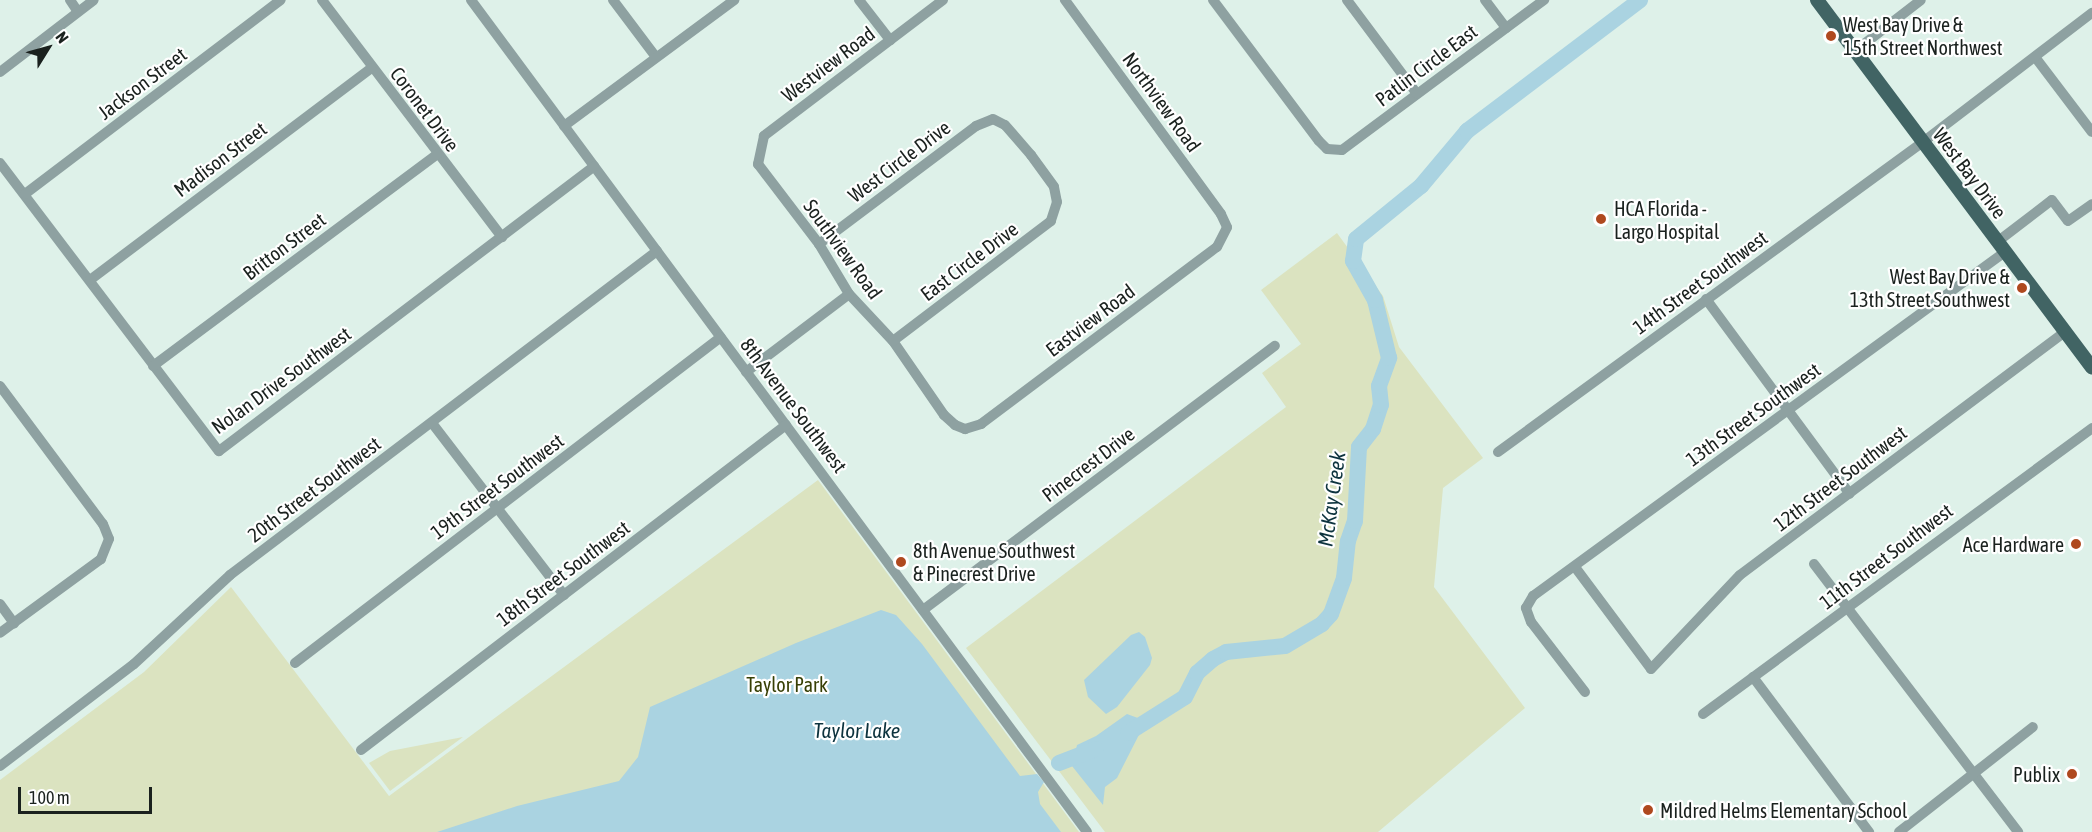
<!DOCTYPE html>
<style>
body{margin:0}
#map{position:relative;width:2092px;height:832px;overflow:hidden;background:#def1e9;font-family:"Asap Condensed",sans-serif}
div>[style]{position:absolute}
.green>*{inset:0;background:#dbe3c0}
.water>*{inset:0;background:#aad3e1}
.river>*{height:16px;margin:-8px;padding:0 8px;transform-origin:8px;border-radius:8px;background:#aad3e1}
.minor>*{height:10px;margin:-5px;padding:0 5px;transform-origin:5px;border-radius:5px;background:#8ea1a1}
.major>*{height:14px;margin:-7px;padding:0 7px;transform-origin:7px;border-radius:7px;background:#416464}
.dots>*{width:16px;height:16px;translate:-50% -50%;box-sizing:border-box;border:3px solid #fff;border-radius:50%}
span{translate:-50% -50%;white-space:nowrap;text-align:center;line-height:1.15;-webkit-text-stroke:4.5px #fff;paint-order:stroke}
.poi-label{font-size:20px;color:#1a211e}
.left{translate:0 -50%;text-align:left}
.right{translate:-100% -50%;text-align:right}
.street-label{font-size:20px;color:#1a211e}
.park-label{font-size:20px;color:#373f05}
.water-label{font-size:21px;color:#0d333e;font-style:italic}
.north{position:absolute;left:18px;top:18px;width:60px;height:60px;-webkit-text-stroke:4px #fff;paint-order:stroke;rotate:53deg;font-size:16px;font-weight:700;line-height:24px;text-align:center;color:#1a211e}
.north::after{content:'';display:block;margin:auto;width:21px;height:27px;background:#1a211e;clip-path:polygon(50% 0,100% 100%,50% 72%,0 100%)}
.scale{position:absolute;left:18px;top:787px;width:134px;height:27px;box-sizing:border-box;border:3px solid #1a211e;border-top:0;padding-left:8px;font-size:18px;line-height:21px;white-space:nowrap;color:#1a211e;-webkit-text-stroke:4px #fff;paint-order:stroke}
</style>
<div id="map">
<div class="green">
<i style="clip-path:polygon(1337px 233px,1383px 296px,1399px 347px,1483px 458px,1443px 488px,1434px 587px,1525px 708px,1378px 832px,1105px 832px,966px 648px,1286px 407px,1262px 373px,1301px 344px,1261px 290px)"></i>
<i style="clip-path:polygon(818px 480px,1079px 832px,0 832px,0 780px,144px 672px,231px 587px,389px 796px)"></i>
<i style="clip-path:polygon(463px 737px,390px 791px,369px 763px,390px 751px)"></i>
</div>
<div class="water">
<i style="clip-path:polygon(881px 610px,896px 615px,922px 644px,1020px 776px,1037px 774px,1044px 782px,1038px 792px,1040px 804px,1061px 832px,437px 832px,517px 806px,619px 781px,638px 757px,650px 707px,796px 643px)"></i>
<i style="clip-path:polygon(1139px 632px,1145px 637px,1152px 658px,1150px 665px,1117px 707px,1106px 714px,1088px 697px,1084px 680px,1131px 635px)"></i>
<i style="clip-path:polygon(1127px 714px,1146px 721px,1117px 778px,1105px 787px,1103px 805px,1072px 766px,1077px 745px,1096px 736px)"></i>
</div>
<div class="river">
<i style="left:1128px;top:733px;width:67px;rotate:-32.3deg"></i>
<i style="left:1185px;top:697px;width:27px;rotate:-63deg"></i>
<i style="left:1197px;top:673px;width:21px;rotate:-41deg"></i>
<i style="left:1213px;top:659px;width:15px;rotate:-28deg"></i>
<i style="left:1226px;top:652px;width:59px;rotate:-5.8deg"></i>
<i style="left:1285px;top:646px;width:43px;rotate:-30.7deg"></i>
<i style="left:1322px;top:624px;width:13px;rotate:-48deg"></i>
<i style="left:1331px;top:614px;width:38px;rotate:-70deg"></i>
<i style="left:1344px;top:578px;width:37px;rotate:-84deg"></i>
<i style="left:1348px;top:541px;width:21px;rotate:-71deg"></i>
<i style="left:1355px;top:521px;width:74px;rotate:-86.9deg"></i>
<i style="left:1359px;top:447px;width:23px;rotate:-52deg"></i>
<i style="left:1373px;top:429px;width:25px;rotate:-72deg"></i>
<i style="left:1381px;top:405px;width:19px;rotate:-96deg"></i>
<i style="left:1379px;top:386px;width:30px;rotate:-70deg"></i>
<i style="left:1389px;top:358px;width:60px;rotate:-103.6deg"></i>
<i style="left:1375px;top:300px;width:45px;rotate:-119.4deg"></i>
<i style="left:1353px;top:261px;width:22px;rotate:-82deg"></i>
<i style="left:1356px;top:239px;width:84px;rotate:-39.2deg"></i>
<i style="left:1421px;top:186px;width:72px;rotate:-50.1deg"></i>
<i style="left:1467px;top:131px;width:217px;rotate:-37.1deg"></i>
<i style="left:1059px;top:763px;width:39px;rotate:-21deg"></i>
</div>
<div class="minor">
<i style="left:70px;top:0;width:14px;rotate:56deg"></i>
<i style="left:322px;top:0;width:298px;rotate:52.8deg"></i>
<i style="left:471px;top:0;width:1035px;rotate:53.48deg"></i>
<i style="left:613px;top:0;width:71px;rotate:53deg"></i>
<i style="left:859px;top:0;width:51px;rotate:52.2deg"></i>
<i style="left:943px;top:0;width:225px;rotate:142.8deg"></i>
<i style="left:764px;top:136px;width:29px;rotate:102deg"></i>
<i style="left:758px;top:164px;width:101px;rotate:52.7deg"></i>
<i style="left:819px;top:244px;width:58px;rotate:59deg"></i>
<i style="left:849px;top:294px;width:64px;rotate:46.9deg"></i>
<i style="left:893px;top:341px;width:90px;rotate:55.4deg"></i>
<i style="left:944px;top:415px;width:15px;rotate:42deg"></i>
<i style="left:955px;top:425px;width:11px;rotate:22deg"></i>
<i style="left:965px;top:429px;width:17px;rotate:-17deg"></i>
<i style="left:981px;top:424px;width:295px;rotate:-36.9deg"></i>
<i style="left:1217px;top:247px;width:22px;rotate:-63deg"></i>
<i style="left:1227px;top:227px;width:14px;rotate:-115deg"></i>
<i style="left:1221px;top:214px;width:265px;rotate:-126.1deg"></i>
<i style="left:1213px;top:0;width:176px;rotate:53.1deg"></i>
<i style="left:1319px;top:141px;width:11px;rotate:45deg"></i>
<i style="left:1327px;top:149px;width:15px;rotate:4deg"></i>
<i style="left:1342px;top:150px;width:252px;rotate:-36.6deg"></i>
<i style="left:1347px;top:0;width:117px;rotate:53.3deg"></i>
<i style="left:1485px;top:0;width:35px;rotate:53deg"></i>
<i style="left:1855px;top:51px;width:83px;rotate:-37.7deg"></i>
<i style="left:2035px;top:57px;width:94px;rotate:52.8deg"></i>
<i style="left:0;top:72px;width:118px;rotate:-37.5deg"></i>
<i style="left:564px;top:126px;width:212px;rotate:-36.5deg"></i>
<i style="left:0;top:163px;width:362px;rotate:52.8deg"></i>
<i style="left:219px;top:451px;width:471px;rotate:-37.2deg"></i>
<i style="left:25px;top:194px;width:321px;rotate:-37.2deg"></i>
<i style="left:1997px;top:242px;width:69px;rotate:-37.4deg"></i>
<i style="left:2052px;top:200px;width:26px;rotate:53deg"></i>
<i style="left:2068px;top:221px;width:29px;rotate:-35deg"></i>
<i style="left:819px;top:244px;width:196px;rotate:-36.9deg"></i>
<i style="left:976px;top:126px;width:18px;rotate:-22deg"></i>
<i style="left:993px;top:119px;width:13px;rotate:27deg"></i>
<i style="left:1005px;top:125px;width:40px;rotate:49deg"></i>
<i style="left:1031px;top:155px;width:39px;rotate:54deg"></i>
<i style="left:1054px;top:187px;width:15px;rotate:79deg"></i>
<i style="left:1057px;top:202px;width:20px;rotate:108deg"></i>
<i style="left:1051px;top:221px;width:198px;rotate:142.8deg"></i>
<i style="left:90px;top:280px;width:352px;rotate:-37deg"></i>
<i style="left:1706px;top:299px;width:242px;rotate:53.6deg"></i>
<i style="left:153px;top:366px;width:354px;rotate:-36.7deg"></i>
<i style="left:746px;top:372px;width:129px;rotate:-37.1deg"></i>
<i style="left:0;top:386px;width:172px;rotate:53.3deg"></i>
<i style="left:103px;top:524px;width:16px;rotate:68deg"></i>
<i style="left:109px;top:539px;width:22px;rotate:112deg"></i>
<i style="left:101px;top:559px;width:125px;rotate:143.8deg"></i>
<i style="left:432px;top:423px;width:217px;rotate:52.5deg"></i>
<i style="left:1498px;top:452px;width:526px;rotate:-36.11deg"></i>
<i style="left:1923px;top:142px;width:213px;rotate:-37.4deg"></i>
<i style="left:1814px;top:564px;width:337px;rotate:52.7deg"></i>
<i style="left:1575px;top:567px;width:127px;rotate:53.3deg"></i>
<i style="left:1651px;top:669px;width:129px;rotate:-46.6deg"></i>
<i style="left:1740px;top:575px;width:406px;rotate:-36.8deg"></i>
<i style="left:0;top:604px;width:24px;rotate:54deg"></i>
<i style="left:923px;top:610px;width:440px;rotate:-36.9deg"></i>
<i style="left:295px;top:663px;width:536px;rotate:-37.43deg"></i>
<i style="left:1753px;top:677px;width:194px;rotate:53.2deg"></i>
<i style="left:1585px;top:692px;width:88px;rotate:-127.6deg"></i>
<i style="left:1531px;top:622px;width:15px;rotate:-110deg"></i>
<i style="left:1526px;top:608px;width:14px;rotate:-60deg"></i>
<i style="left:1533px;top:596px;width:584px;rotate:-36.09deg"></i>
<i style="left:1703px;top:714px;width:483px;rotate:-36.3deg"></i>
<i style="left:361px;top:750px;width:535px;rotate:-37.41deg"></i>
<i style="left:0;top:766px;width:168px;rotate:-37.3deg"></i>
<i style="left:134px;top:664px;width:131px;rotate:-42.8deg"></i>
<i style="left:230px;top:575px;width:536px;rotate:-37.19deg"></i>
<i style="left:1899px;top:832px;width:170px;rotate:-38.1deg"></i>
</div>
<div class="major">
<i style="left:1817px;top:0;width:459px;rotate:53.2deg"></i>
</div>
<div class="dots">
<i style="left:1831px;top:36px;background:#af491f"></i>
<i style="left:1601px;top:219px;background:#af491f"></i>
<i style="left:2022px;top:288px;background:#af491f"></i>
<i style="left:2076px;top:544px;background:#af491f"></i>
<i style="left:901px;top:562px;background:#af491f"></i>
<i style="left:2072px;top:774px;background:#af491f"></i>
<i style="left:1648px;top:810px;background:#af491f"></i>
</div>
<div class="poi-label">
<span class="left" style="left:1843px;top:36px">West Bay Drive &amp;<br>15th Street Northwest</span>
<span class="left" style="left:1614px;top:220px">HCA Florida -<br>Largo Hospital</span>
<span class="right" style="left:2010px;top:288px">West Bay Drive &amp;<br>13th Street Southwest</span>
<span class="right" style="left:2064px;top:544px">Ace Hardware</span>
<span class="left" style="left:913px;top:562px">8th Avenue Southwest<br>&amp; Pinecrest Drive</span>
<span class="right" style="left:2060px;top:774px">Publix</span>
<span class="left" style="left:1660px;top:810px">Mildred Helms Elementary School</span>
</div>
<div class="street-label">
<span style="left:828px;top:64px;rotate:-37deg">Westview Road</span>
<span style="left:1426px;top:65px;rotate:-37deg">Patlin Circle East</span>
<span style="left:142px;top:83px;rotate:-37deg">Jackson Street</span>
<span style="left:1162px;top:102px;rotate:54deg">Northview Road</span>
<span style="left:425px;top:109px;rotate:53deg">Coronet Drive</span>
<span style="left:220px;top:159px;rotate:-37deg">Madison Street</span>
<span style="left:899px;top:161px;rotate:-37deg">West Circle Drive</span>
<span style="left:1970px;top:173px;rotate:53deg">West Bay Drive</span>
<span style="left:284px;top:246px;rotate:-37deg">Britton Street</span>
<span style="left:843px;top:249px;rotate:54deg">Southview Road</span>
<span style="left:969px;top:261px;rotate:-37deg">East Circle Drive</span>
<span style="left:1700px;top:282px;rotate:-36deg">14th Street Southwest</span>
<span style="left:1090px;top:320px;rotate:-37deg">Eastview Road</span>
<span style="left:281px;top:380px;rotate:-36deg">Nolan Drive Southwest</span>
<span style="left:794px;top:405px;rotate:53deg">8th Avenue Southwest</span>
<span style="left:1753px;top:414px;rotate:-36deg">13th Street Southwest</span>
<span style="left:1088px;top:464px;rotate:-37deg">Pinecrest Drive</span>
<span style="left:1840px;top:478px;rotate:-37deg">12th Street Southwest</span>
<span style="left:497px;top:486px;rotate:-37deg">19th Street Southwest</span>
<span style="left:314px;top:489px;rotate:-37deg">20th Street Southwest</span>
<span style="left:1886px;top:556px;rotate:-37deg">11th Street Southwest</span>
<span style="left:563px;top:573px;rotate:-37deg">18th Street Southwest</span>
</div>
<div class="park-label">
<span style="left:787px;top:684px">Taylor Park</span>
</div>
<div class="water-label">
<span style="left:1331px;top:499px;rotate:-82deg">McKay Creek</span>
<span style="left:857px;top:730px">Taylor Lake</span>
</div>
<div class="north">N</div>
<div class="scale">100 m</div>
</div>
